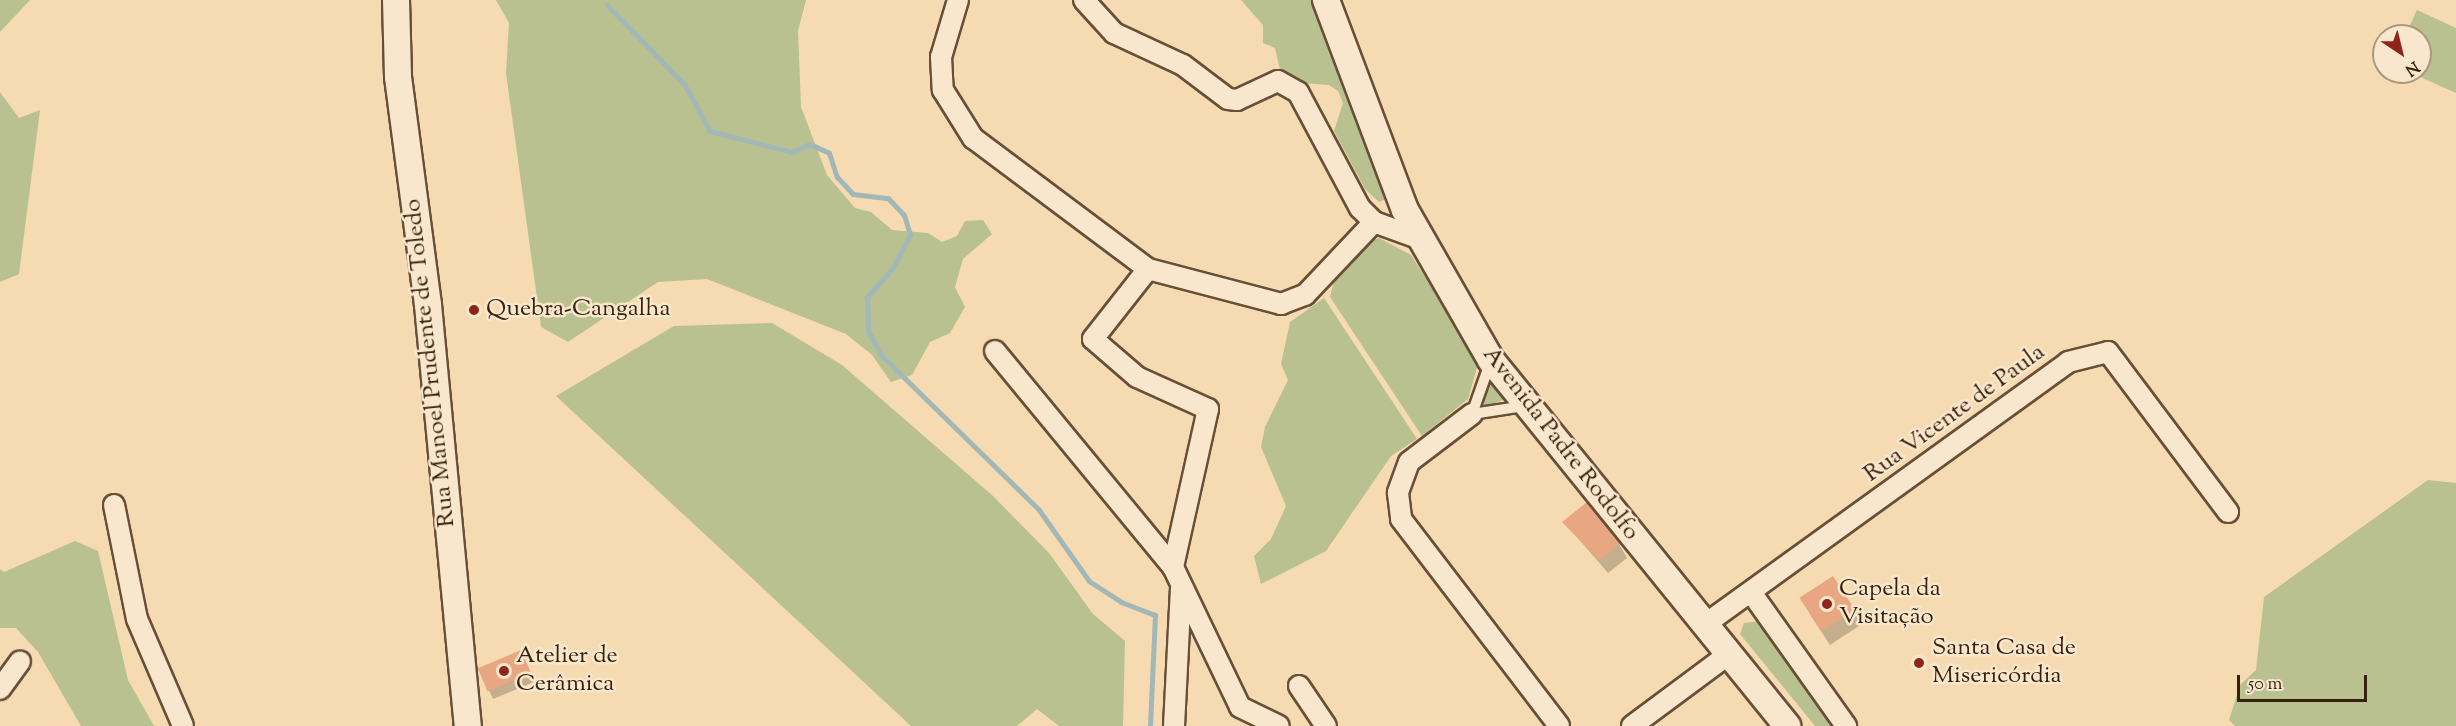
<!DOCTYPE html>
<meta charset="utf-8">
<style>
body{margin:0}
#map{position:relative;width:2456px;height:726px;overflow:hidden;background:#f6dab2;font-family:"Sorts Mill Goudy",serif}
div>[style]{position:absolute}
.green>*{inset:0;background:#b8c18f}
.shadow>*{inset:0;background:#0003}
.stream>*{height:5px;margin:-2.5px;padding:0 2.5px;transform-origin:2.5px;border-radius:2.5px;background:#a1b8b7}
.building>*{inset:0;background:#e9a682;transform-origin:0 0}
.roads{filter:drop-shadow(2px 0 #684f36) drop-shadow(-2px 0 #684f36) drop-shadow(0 2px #684f36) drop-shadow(0 -2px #684f36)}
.service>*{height:10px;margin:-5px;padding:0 5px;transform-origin:5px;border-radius:5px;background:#f9e7cd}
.minor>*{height:20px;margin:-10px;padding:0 10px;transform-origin:10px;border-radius:10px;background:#f9e7cd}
.tertiary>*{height:26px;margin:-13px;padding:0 13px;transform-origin:13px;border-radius:13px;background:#f9e7cd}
.dots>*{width:16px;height:16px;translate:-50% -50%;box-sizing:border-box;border:3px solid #f9e7cd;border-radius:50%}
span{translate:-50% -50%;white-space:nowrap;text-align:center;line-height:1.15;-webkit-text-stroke:5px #f9e7cd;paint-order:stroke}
.poi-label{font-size:24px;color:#38210c}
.left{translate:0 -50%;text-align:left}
.street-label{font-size:24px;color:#38210c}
.north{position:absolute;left:2372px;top:24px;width:60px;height:60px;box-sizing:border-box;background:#f9e7cd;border:2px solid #ac9880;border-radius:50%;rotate:145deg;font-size:16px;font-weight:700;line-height:24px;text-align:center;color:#38210c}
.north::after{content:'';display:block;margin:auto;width:21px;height:27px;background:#8f2418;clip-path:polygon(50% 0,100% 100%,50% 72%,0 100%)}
.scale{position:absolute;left:2237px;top:675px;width:130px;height:27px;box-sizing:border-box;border:3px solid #38210c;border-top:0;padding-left:8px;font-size:18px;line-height:21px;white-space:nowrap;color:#38210c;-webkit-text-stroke:4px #f9e7cd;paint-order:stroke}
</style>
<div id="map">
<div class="green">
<i style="clip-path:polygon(0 0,30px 0,0 32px)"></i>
<i style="clip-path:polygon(496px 0,806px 0,798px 31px,801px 107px,827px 175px,855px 208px,871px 212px,892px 230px,928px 233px,942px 242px,957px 236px,965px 221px,983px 220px,992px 234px,963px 259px,955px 287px,965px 307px,950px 333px,930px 342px,912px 375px,891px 382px,872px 355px,846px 334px,707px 279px,658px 282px,568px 342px,541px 327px,506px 73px,509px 23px)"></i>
<i style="clip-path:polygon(1241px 0,1312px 0,1388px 198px,1379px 202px,1365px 189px,1334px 131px,1343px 103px,1338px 91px,1329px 85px,1290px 82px,1281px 74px,1275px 48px,1263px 43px,1263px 25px)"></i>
<i style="clip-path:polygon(2417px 10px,2456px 28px,2456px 93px,2409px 72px,2420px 72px,2420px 36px,2405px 36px)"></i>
<i style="clip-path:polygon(0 92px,19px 118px,40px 110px,19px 274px,0 282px)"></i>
<i style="clip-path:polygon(1379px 238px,1411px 255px,1479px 360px,1468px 399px,1422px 436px,1330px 297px,1334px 281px,1369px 242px)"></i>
<i style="clip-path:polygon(1324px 298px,1417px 439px,1391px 456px,1326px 551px,1261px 584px,1254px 556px,1271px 539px,1286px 506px,1261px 447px,1265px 427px,1288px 380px,1281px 364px,1290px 322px)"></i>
<i style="clip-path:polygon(772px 323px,842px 365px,993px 496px,1049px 553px,1093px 614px,1125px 641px,1123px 726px,1059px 726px,1037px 709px,1017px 726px,911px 726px,556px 396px,674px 326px)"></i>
<i style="clip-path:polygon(1489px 379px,1505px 399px,1486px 407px,1483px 403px)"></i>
<i style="clip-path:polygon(2428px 480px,2456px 483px,2456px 726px,2235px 726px,2229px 720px,2240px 685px,2256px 670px,2264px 597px)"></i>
<i style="clip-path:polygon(75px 541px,98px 551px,128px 680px,154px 726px,81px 726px,38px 652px,16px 628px,0 628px,0 569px,4px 572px)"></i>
<i style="clip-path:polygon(1761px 621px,1839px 726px,1815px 726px,1740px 634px,1744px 623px)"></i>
</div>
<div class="shadow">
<i style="clip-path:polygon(1564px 522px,1619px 544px,1627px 558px,1608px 573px)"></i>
<i style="clip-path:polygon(1854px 611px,1862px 624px,1830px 645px,1809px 613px)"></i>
<i style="clip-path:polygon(526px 661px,534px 682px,493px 699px,479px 669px)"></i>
</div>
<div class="stream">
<i style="left:607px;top:5px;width:110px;rotate:45.7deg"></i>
<i style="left:684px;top:84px;width:54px;rotate:61deg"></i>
<i style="left:710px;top:131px;width:85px;rotate:14.4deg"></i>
<i style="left:792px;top:152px;width:20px;rotate:-24deg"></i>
<i style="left:810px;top:144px;width:21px;rotate:25deg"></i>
<i style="left:829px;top:153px;width:25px;rotate:72deg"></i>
<i style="left:837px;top:177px;width:23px;rotate:47deg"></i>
<i style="left:853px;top:194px;width:35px;rotate:7deg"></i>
<i style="left:888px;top:198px;width:23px;rotate:47deg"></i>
<i style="left:904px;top:215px;width:21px;rotate:73deg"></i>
<i style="left:910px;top:235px;width:38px;rotate:118deg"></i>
<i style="left:892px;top:269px;width:38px;rotate:132deg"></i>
<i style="left:867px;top:297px;width:34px;rotate:88deg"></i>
<i style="left:868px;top:331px;width:29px;rotate:61deg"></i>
<i style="left:882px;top:356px;width:220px;rotate:44.4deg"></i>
<i style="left:1039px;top:510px;width:87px;rotate:54.8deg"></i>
<i style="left:1089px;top:581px;width:38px;rotate:33deg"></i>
<i style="left:1121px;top:602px;width:36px;rotate:21deg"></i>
<i style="left:1155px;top:615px;width:111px;rotate:92.6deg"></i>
</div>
<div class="building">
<i style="clip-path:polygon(1587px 502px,1620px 544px,1599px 560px,1562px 522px)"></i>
<i style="left:1833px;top:576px;width:40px;height:40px;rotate:57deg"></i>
<i style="left:521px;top:650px;width:25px;height:47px;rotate:67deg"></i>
</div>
<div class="roads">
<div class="service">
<i style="left:1490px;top:363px;width:54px;rotate:109.4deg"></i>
<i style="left:1472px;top:414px;width:54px;rotate:-8.6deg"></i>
</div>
<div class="minor">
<i style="left:958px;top:0;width:59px;rotate:106.6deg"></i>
<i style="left:941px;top:57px;width:33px;rotate:87deg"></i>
<i style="left:943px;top:90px;width:57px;rotate:58deg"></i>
<i style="left:973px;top:138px;width:219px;rotate:36.8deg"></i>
<i style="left:1148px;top:269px;width:138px;rotate:14.7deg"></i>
<i style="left:1281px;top:304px;width:26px;rotate:-21deg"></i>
<i style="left:1305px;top:295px;width:100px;rotate:-46.6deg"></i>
<i style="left:1084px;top:0;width:45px;rotate:47.7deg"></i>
<i style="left:1114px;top:33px;width:76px;rotate:24.9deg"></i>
<i style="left:1183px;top:65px;width:56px;rotate:37.1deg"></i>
<i style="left:1228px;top:99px;width:9px;rotate:6deg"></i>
<i style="left:1237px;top:100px;width:45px;rotate:-24.9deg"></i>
<i style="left:1278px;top:81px;width:23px;rotate:29deg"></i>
<i style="left:1298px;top:92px;width:132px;rotate:61.9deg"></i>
<i style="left:1360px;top:208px;width:20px;rotate:45deg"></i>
<i style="left:1374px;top:222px;width:47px;rotate:20deg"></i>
<i style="left:1148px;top:269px;width:89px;rotate:128.2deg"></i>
<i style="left:1093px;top:339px;width:58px;rotate:40.8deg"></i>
<i style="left:1137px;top:377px;width:78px;rotate:24.3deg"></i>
<i style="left:1208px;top:409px;width:162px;rotate:102.5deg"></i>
<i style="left:1173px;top:567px;width:155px;rotate:64.4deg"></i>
<i style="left:1240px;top:707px;width:43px;rotate:26deg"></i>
<i style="left:995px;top:351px;width:280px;rotate:50.5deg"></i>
<i style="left:1472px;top:414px;width:79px;rotate:142.7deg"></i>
<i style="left:1409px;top:462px;width:33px;rotate:110deg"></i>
<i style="left:1398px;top:493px;width:26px;rotate:83deg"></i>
<i style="left:1401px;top:519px;width:260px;rotate:52.6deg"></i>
<i style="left:114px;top:505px;width:116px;rotate:78.6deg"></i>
<i style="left:137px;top:619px;width:116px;rotate:66.7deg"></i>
<i style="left:1753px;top:595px;width:161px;rotate:54.6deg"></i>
<i style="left:1704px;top:625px;width:449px;rotate:-35.8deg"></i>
<i style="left:2068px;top:362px;width:41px;rotate:-14deg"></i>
<i style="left:2108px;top:352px;width:200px;rotate:53.1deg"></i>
<i style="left:1299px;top:686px;width:48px;rotate:56deg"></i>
<i style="left:0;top:689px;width:34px;rotate:-54deg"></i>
<i style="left:1174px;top:726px;width:138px;rotate:-87.1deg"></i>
<i style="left:1632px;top:726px;width:121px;rotate:-36.6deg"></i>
</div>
<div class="tertiary">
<i style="left:396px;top:0;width:77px;rotate:88.5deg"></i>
<i style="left:398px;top:77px;width:230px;rotate:82.5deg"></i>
<i style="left:428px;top:305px;width:423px;rotate:84.6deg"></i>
<i style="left:1326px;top:0;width:224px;rotate:69.4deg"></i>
<i style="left:1405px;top:210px;width:173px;rotate:60.2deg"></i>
<i style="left:1491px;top:360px;width:471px;rotate:51deg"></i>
</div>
</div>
<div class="dots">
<i style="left:474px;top:310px;background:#8f2418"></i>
<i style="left:1827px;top:604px;background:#8f2418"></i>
<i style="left:1919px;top:663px;background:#8f2418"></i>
<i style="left:504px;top:671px;background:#8f2418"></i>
</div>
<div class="poi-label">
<span class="left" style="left:486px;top:310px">Quebra-Cangalha</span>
<span class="left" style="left:1839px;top:604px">Capela da<br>Visitação</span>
<span class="left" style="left:1932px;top:663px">Santa Casa de<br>Misericórdia</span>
<span class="left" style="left:516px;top:671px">Atelier de<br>Cerâmica</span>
</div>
<div class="street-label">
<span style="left:431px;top:363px;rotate:-96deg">Rua Manoel Prudente de Toledo</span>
<span style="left:1955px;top:414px;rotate:-36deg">Rua Vicente de Paula</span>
<span style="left:1560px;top:444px;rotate:52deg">Avenida Padre Rodolfo</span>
</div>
<div class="north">N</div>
<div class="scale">50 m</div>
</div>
